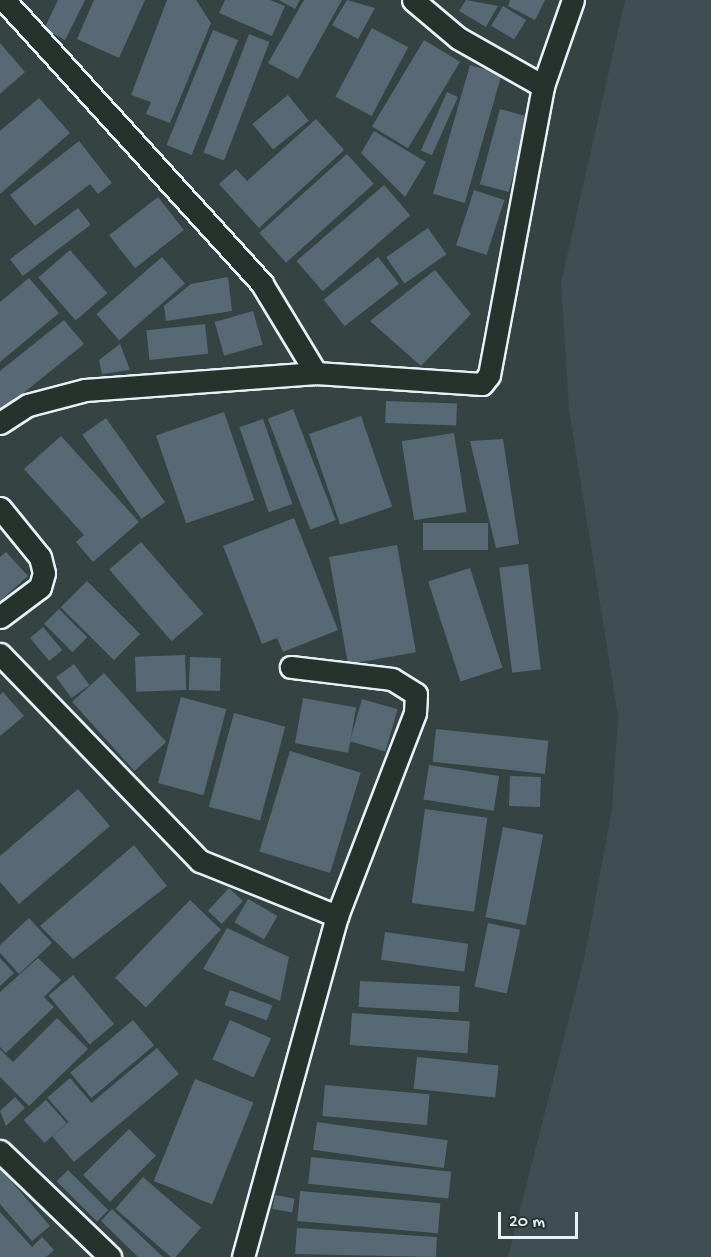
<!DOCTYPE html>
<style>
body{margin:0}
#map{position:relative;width:711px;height:1257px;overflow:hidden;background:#354343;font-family:"Gochi Hand",sans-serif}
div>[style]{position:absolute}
.built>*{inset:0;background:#3f4e52}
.building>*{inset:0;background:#576975;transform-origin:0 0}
.roads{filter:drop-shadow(2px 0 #e8f1f8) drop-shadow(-2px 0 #e8f1f8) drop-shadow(0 2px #e8f1f8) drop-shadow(0 -2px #e8f1f8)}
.minor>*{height:21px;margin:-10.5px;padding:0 10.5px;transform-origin:10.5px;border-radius:10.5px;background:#26332d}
span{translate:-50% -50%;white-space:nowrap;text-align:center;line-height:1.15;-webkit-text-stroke:6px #26332d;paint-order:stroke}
.scale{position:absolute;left:498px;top:1212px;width:80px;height:27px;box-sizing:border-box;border:3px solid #e8f1f8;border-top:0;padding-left:8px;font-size:18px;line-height:21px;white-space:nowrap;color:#e8f1f8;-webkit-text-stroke:4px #26332d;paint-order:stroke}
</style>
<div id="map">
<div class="built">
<i style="clip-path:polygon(625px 0,711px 0,711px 1257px,508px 1257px,585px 955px,612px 809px,618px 716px,569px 409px,561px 283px)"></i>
</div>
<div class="building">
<i style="clip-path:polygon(58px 0,85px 0,65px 40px,44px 29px)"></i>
<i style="clip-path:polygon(94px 0,145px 0,119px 58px,77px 39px)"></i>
<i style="clip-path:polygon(167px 0,196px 0,211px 23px,170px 123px,146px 114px,151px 102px,131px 95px)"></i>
<i style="clip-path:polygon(225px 0,270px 0,285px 6px,272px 36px,219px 13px)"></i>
<i style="clip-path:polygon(279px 0,300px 0,295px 9px)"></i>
<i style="clip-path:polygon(304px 0,342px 0,298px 79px,268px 63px)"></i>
<i style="clip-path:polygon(347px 0,375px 8px,358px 39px,332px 25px)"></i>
<i style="clip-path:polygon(466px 0,498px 6px,486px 27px,459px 11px)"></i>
<i style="clip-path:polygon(510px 0,545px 0,535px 20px,508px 6px)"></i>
<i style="left:503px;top:6px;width:27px;height:23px;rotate:31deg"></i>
<i style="left:372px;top:28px;width:41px;height:78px;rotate:28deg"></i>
<i style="left:213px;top:30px;width:27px;height:124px;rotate:22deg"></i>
<i style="left:249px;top:34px;width:22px;height:127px;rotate:21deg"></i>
<i style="left:424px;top:40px;width:42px;height:101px;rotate:31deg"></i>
<i style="clip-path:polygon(0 43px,25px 72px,0 94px)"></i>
<i style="left:470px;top:65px;width:33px;height:134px;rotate:16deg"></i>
<i style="left:447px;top:92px;width:12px;height:64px;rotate:24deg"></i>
<i style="left:288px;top:95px;width:33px;height:46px;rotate:51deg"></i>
<i style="clip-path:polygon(39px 98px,70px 133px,0 194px,0 131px)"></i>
<i style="left:500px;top:109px;width:30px;height:78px;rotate:15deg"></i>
<i style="clip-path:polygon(316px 119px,344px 150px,259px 228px,219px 184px,236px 169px,247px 181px)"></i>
<i style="clip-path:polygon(374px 131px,426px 162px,405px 197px,361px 153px)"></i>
<i style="clip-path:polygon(79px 141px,112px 183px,98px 194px,90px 184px,35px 226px,10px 195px)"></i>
<i style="left:347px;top:154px;width:40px;height:118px;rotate:48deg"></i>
<i style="left:384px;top:185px;width:40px;height:116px;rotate:49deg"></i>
<i style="left:474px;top:190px;width:32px;height:58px;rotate:18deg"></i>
<i style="left:158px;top:197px;width:42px;height:62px;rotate:52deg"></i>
<i style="left:78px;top:208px;width:21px;height:85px;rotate:53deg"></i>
<i style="left:428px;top:228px;width:32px;height:51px;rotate:55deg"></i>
<i style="left:70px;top:250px;width:57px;height:42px;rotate:49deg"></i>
<i style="left:162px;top:257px;width:35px;height:87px;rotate:49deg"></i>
<i style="left:378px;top:257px;width:34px;height:69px;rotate:52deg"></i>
<i style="clip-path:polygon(435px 270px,471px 314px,421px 366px,370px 321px)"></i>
<i style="clip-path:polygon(228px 277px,232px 311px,166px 321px,164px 306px,191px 284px)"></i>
<i style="clip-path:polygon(29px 278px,59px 313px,0 362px,0 302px)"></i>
<i style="left:253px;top:311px;width:35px;height:40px;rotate:74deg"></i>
<i style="clip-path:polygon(64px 320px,84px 344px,0 412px,0 371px)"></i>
<i style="left:205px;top:324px;width:30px;height:59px;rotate:84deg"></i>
<i style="clip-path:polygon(120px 344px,130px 370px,102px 374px,99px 360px)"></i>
<i style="left:386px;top:401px;width:71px;height:22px;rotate:2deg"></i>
<i style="left:293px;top:409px;width:119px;height:27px;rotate:69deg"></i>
<i style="left:224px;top:412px;width:93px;height:72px;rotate:71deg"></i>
<i style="left:361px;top:416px;width:96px;height:55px;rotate:71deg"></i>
<i style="left:106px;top:418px;width:103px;height:29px;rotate:55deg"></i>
<i style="left:263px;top:419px;width:90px;height:25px;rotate:71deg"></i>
<i style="left:454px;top:433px;width:80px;height:53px;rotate:81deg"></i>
<i style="clip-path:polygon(61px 436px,139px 522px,93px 562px,76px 542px,84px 535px,24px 469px)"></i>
<i style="clip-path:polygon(503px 439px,519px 544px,496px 548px,470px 441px)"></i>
<i style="clip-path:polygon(294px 518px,338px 630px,283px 652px,277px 638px,262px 644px,223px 546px)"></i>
<i style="left:488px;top:523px;width:27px;height:65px;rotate:90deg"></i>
<i style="left:141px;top:542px;width:95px;height:42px;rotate:49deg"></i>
<i style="left:397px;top:545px;width:109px;height:69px;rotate:80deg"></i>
<i style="clip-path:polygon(6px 552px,28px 576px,0 601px,0 557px)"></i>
<i style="left:528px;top:564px;width:106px;height:29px;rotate:83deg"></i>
<i style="left:470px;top:568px;width:105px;height:44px;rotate:72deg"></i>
<i style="left:87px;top:581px;width:75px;height:37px;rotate:45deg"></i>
<i style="left:59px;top:609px;width:40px;height:21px;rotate:45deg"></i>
<i style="left:43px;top:627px;width:30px;height:17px;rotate:50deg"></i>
<i style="left:185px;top:655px;width:35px;height:50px;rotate:88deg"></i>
<i style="left:190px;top:657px;width:31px;height:33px;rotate:2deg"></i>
<i style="left:74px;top:664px;width:26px;height:22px;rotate:54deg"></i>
<i style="left:104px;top:673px;width:93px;height:43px;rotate:48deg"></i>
<i style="clip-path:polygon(3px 692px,24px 716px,0 736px,0 695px)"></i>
<i style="left:181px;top:697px;width:47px;height:89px;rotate:15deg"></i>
<i style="left:303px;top:698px;width:54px;height:46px;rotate:10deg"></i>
<i style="left:362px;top:699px;width:37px;height:44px;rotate:16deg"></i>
<i style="left:234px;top:713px;width:53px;height:97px;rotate:15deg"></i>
<i style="left:436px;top:729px;width:113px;height:33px;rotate:6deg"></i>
<i style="left:290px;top:751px;width:74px;height:105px;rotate:17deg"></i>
<i style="left:429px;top:765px;width:71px;height:35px;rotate:9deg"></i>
<i style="left:510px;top:776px;width:31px;height:30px;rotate:2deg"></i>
<i style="clip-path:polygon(78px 789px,110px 826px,19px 904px,0 882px,0 856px)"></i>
<i style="left:425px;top:809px;width:63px;height:95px;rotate:8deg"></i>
<i style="left:503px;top:827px;width:41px;height:92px;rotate:11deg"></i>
<i style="clip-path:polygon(134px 845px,167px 886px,73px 959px,40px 926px)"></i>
<i style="left:229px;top:888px;width:19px;height:31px;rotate:43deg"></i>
<i style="left:248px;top:899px;width:34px;height:27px;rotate:30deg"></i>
<i style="left:190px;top:900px;width:43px;height:108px;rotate:44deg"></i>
<i style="clip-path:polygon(29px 918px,52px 943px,19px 974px,0 953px,0 945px)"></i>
<i style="left:488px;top:923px;width:33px;height:65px;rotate:12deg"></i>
<i style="clip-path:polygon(227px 928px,289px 957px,280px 1001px,203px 969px)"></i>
<i style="left:385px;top:932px;width:84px;height:28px;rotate:8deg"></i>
<i style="clip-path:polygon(0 958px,14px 973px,0 986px)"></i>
<i style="clip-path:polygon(38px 958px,61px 980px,44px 997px,54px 1007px,6px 1053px,0 1047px,0 992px)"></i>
<i style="left:73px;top:975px;width:64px;height:32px;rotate:50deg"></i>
<i style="left:360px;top:981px;width:100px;height:26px;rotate:3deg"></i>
<i style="left:230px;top:990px;width:45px;height:16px;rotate:20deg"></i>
<i style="left:352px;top:1013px;width:118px;height:32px;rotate:4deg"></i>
<i style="clip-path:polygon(57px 1018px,88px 1049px,29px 1106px,0 1077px,0 1049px,13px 1062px)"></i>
<i style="left:133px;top:1020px;width:33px;height:82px;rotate:50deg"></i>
<i style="left:230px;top:1020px;width:45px;height:43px;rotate:24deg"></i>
<i style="left:157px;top:1048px;width:34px;height:137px;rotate:50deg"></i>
<i style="left:417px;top:1057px;width:82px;height:32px;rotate:6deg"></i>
<i style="left:70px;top:1078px;width:35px;height:30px;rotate:49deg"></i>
<i style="left:195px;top:1079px;width:63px;height:110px;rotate:22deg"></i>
<i style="left:325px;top:1085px;width:105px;height:31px;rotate:5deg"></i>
<i style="clip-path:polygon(15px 1097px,25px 1108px,6px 1126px,0 1111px)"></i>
<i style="left:46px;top:1100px;width:31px;height:30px;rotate:48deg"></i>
<i style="left:317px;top:1122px;width:132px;height:28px;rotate:8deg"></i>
<i style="left:129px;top:1129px;width:38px;height:65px;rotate:45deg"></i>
<i style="left:311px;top:1157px;width:141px;height:27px;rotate:6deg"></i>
<i style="clip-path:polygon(0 1168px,50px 1226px,32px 1241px,0 1204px)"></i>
<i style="left:68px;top:1170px;width:57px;height:16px;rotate:45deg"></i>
<i style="left:143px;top:1177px;width:77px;height:42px;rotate:41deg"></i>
<i style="left:300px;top:1191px;width:141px;height:30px;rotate:5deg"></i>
<i style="left:275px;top:1195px;width:20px;height:14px;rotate:11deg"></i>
<i style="clip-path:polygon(112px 1209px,163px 1257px,138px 1257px,101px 1221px)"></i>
<i style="clip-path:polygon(0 1212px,32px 1247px,42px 1237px,54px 1250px,46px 1257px,0 1257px)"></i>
<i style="clip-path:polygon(297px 1228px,437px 1237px,436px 1257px,295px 1254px)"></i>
</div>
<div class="roads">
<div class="minor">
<i style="left:4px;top:0;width:384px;rotate:47.7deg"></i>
<i style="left:262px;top:284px;width:104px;rotate:58.8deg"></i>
<i style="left:413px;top:0;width:59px;rotate:40.2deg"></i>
<i style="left:458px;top:38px;width:98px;rotate:29.5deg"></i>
<i style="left:543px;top:86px;width:91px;rotate:-70.8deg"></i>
<i style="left:0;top:423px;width:33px;rotate:-33deg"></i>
<i style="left:28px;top:405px;width:59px;rotate:-14.7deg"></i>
<i style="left:85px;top:390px;width:232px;rotate:-4.2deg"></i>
<i style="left:316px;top:373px;width:166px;rotate:3.8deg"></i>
<i style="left:482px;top:384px;width:11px;rotate:-52deg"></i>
<i style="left:489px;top:375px;width:294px;rotate:-79.4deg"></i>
<i style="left:0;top:508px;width:63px;rotate:50.8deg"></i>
<i style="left:40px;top:557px;width:16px;rotate:76deg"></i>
<i style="left:44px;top:573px;width:15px;rotate:106deg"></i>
<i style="left:40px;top:587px;width:50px;rotate:143.1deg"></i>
<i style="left:0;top:654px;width:288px;rotate:46deg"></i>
<i style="left:200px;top:861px;width:148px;rotate:21.9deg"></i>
<i style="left:0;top:1151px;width:153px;rotate:43.9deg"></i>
<i style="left:243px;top:1257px;width:354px;rotate:-74.6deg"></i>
<i style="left:337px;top:916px;width:217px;rotate:-69deg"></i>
<i style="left:415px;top:713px;width:19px;rotate:-87deg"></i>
<i style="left:416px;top:694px;width:28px;rotate:-148deg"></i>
<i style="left:392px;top:679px;width:102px;rotate:-173.2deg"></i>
</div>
</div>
<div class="scale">20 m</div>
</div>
